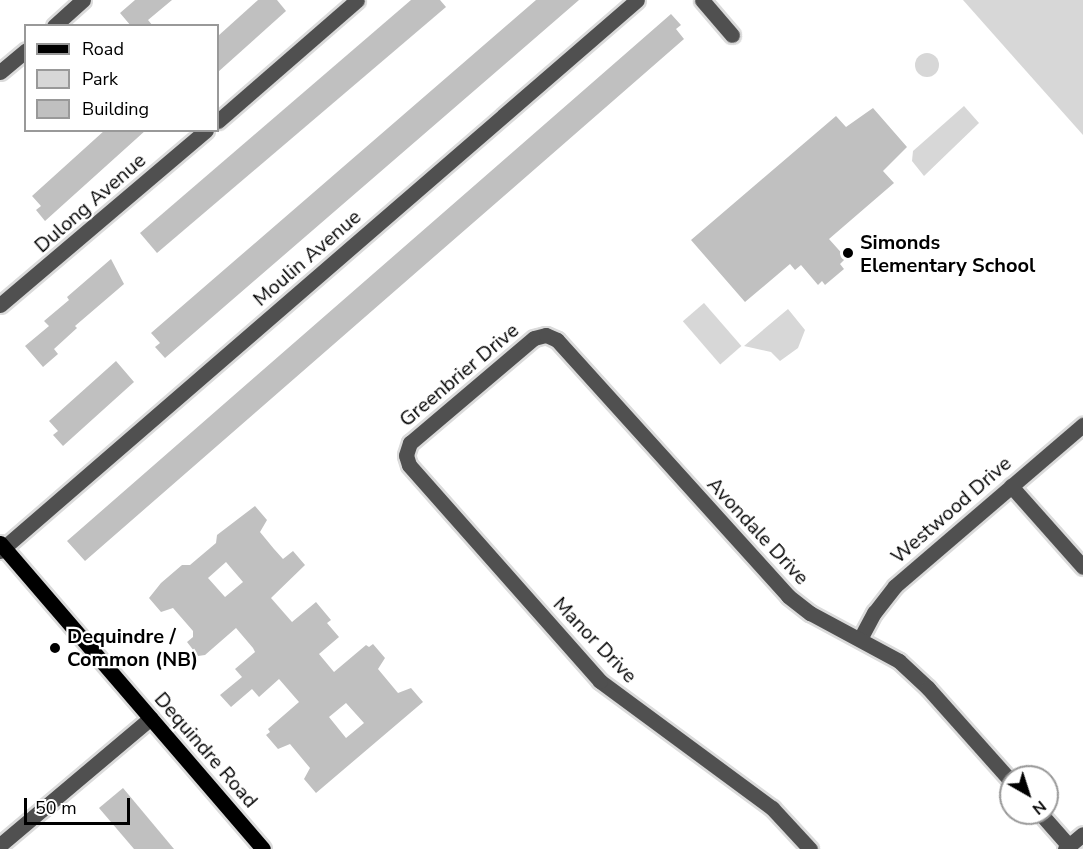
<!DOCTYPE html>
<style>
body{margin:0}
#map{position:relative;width:1083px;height:849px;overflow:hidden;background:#fff;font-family:"Nunito Sans",sans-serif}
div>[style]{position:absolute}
.green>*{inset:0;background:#d7d7d7;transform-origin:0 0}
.round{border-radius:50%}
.building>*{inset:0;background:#c0c0c0}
.roads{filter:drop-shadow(2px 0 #dbdbdb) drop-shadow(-2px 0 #dbdbdb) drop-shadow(0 2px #dbdbdb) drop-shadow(0 -2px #dbdbdb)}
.minor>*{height:15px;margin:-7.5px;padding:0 7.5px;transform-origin:7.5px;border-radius:7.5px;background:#505050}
.major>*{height:15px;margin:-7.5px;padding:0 7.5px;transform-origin:7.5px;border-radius:7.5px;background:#000}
.dots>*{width:16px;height:16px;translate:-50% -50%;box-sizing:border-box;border:3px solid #fff;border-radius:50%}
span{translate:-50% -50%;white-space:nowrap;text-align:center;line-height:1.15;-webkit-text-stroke:4.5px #fff;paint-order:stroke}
.street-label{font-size:20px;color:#000}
.poi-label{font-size:20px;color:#000;font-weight:700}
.left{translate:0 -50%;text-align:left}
.legend{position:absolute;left:24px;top:24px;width:195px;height:108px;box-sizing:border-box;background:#fff;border:2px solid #999;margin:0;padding:8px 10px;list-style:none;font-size:18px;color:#000}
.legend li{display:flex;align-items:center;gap:12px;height:30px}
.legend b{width:30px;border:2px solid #999}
.north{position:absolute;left:999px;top:765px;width:60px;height:60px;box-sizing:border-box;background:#fff;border:2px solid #999;border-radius:50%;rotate:141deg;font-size:16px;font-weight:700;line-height:24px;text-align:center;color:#000}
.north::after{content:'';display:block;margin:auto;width:21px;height:27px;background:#000;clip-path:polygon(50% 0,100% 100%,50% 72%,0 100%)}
.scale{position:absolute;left:24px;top:798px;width:106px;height:27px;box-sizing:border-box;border:3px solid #000;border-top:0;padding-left:8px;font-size:18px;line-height:21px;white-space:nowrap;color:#000;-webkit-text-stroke:4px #fff;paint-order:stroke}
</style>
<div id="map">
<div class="green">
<i style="clip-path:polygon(963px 0,1083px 0,1083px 135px)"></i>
<i class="round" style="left:915px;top:53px;width:24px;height:24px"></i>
<i style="clip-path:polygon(964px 106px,979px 123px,924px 176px,912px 161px,913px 151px)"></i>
<i style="left:704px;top:303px;width:57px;height:28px;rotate:49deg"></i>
<i style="clip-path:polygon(788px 309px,805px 330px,798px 348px,780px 361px,771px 352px,744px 346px)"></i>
</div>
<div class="building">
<i style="clip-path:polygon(135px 0,172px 0,148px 20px,153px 26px,131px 26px,120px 13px)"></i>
<i style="clip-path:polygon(258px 0,277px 0,286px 11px,218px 72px,218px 36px)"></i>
<i style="clip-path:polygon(411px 0,440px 0,446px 7px,157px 253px,140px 233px)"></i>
<i style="clip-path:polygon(536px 0,579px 0,165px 358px,155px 347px,160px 343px,151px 333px)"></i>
<i style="clip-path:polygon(671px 14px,681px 25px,676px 29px,684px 39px,85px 561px,67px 541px)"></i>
<i style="clip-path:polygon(873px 108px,907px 147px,883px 171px,894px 183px,829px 239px,846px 258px,840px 264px,844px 269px,825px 285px,822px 281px,818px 285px,801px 265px,795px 270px,790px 264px,745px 302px,691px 240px,836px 116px,846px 127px)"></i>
<i style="clip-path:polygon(105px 130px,146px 130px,45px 221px,36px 210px,41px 206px,32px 196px)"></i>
<i style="clip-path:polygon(111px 259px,124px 284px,75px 326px,77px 328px,54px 349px,58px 354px,43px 367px,25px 346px,49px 326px,44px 321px,69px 300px,67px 297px)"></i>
<i style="clip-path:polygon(116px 361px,134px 382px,63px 446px,53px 435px,58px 431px,49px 421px)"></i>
<i style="clip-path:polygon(evenodd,255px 506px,267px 520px,260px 532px,274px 549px,283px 559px,293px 551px,305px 565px,271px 598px,292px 622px,316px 602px,331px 620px,327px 623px,339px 637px,319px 654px,334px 672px,366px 645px,369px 647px,373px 644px,385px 658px,378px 669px,398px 693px,411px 688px,423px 702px,316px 793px,304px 779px,310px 768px,290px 744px,278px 749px,266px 735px,270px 732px,268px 729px,299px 702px,279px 679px,259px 697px,252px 689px,231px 707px,220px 695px,242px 677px,235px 669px,255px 652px,253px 648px,236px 628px,205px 655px,198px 656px,187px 642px,193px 637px,193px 631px,173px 608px,161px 612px,149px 598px,161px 583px,182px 565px,190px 565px,216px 543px,217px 535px,255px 506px,226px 562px,243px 582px,225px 597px,208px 578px,226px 562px,255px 506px,346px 703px,364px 723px,346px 738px,329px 717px,346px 703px)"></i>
<i style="clip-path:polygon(123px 788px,174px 849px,134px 849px,99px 808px)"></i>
</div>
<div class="roads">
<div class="minor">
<i style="left:702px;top:0;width:46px;rotate:49.4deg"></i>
<i style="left:54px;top:26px;width:39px;rotate:-42deg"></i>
<i style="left:0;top:72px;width:34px;rotate:-40deg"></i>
<i style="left:218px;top:121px;width:184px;rotate:-41deg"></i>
<i style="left:0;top:305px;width:270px;rotate:-40.3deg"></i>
<i style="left:1011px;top:486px;width:108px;rotate:48.4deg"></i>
<i style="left:0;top:551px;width:842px;rotate:-40.86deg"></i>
<i style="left:860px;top:639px;width:30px;rotate:-62deg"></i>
<i style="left:874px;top:613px;width:34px;rotate:-52deg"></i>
<i style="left:895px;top:586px;width:248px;rotate:-40.6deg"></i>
<i style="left:1040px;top:813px;width:44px;rotate:48.7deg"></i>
<i style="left:0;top:845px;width:197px;rotate:-40.1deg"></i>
<i style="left:810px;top:849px;width:56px;rotate:-132.8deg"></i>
<i style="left:772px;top:808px;width:214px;rotate:-143.6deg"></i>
<i style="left:600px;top:681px;width:288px;rotate:-131.5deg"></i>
<i style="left:409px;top:465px;width:10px;rotate:-107deg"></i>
<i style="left:406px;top:455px;width:13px;rotate:-72deg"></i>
<i style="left:410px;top:443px;width:162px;rotate:-40.3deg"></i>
<i style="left:534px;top:338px;width:12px;rotate:-14deg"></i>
<i style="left:546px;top:335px;width:12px;rotate:24deg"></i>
<i style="left:557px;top:340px;width:345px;rotate:47.9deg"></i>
<i style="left:788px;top:596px;width:28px;rotate:38deg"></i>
<i style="left:810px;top:613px;width:101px;rotate:28.3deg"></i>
<i style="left:899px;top:661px;width:40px;rotate:43deg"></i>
<i style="left:928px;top:688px;width:125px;rotate:48.3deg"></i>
<i style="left:1065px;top:849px;width:23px;rotate:-40deg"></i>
</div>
<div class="major">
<i style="left:0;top:543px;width:403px;rotate:49.3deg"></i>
</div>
</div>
<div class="dots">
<i style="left:848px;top:253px;background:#000"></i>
<i style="left:55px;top:648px;background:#000"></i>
</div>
<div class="street-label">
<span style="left:90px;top:203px;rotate:-41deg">Dulong Avenue</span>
<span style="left:307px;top:258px;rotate:-41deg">Moulin Avenue</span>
<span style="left:459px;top:375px;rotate:-40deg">Greenbrier Drive</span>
<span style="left:951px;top:510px;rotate:-41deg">Westwood Drive</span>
<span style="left:758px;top:531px;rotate:47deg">Avondale Drive</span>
<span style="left:595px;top:640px;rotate:46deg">Manor Drive</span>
<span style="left:206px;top:750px;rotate:49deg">Dequindre Road</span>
</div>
<div class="poi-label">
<span class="left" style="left:860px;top:254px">Simonds<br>Elementary School</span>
<span class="left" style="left:67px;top:648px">Dequindre /<br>Common (NB)</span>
</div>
<ul class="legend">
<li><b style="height:8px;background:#000"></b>Road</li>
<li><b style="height:16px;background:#d7d7d7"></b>Park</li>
<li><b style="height:16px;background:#c0c0c0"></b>Building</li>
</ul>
<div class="north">N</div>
<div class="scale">50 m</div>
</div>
